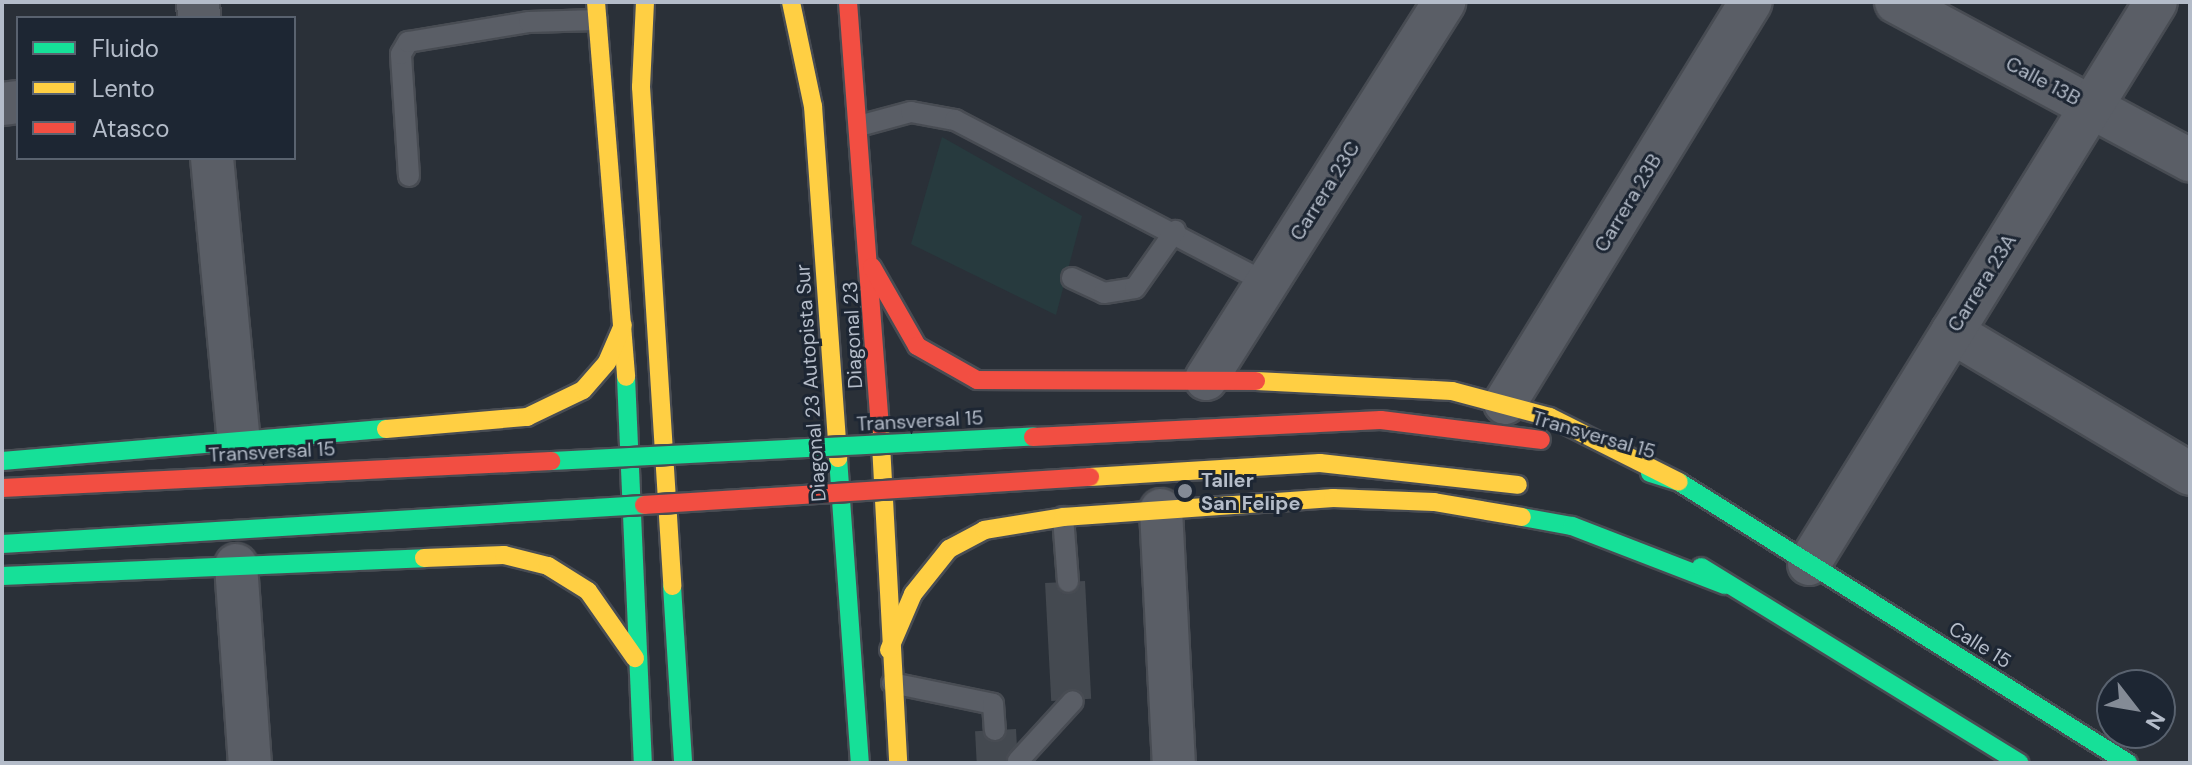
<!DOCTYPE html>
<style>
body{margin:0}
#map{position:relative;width:2192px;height:765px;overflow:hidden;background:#2a3038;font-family:"DM Sans",sans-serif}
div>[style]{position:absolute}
.green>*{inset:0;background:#273a3e}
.building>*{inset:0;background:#444950;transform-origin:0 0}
.roads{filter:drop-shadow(2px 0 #484c53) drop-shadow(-2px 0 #484c53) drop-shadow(0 2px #484c53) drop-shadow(0 -2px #484c53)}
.lane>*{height:20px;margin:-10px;padding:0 10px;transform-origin:10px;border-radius:10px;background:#5a5e66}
.street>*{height:42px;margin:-21px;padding:0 21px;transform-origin:21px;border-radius:21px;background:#5a5e66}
.fast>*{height:18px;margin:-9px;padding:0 9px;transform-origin:9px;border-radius:9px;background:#16e098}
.slow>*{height:18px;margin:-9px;padding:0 9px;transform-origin:9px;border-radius:9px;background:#ffcf43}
.jam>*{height:18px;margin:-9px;padding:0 9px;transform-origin:9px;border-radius:9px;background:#f24e42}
.bridges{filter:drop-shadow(2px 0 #484c53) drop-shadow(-2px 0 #484c53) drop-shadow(0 2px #484c53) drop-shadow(0 -2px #484c53)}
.fast-bridge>*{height:18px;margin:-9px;padding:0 9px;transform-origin:9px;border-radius:9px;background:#16e098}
.slow-bridge>*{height:18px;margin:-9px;padding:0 9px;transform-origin:9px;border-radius:9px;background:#ffcf43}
.jam-bridge>*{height:18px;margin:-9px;padding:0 9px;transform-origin:9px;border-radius:9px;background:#f24e42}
.dots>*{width:22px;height:22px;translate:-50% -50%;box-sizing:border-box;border:4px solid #1d2633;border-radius:50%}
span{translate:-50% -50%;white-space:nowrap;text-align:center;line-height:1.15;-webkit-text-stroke:6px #1d2633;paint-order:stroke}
.street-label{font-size:20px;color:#b4bcc9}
.poi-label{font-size:20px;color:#b4bcc9;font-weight:700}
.left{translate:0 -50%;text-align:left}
.frame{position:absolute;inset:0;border:4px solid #b4bcc9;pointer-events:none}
.legend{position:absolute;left:16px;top:16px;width:280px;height:144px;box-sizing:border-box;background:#1d2633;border:2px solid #59626f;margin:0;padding:10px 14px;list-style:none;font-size:24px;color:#b4bcc9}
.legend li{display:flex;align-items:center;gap:16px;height:40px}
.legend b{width:40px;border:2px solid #59626f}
.north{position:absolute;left:2096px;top:669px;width:80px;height:80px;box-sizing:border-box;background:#1d2633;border:2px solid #59626f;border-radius:50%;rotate:121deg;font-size:22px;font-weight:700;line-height:32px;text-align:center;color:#b4bcc9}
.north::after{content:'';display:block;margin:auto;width:28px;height:36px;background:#848b96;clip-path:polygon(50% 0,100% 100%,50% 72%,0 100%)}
</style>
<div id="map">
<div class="green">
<i style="clip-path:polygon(942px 137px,1082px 216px,1056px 315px,911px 244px)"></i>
</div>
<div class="building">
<i style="left:1085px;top:581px;width:118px;height:40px;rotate:87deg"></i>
<i style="left:1016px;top:729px;width:34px;height:41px;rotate:87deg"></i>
</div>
<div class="roads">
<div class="lane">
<i style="left:859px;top:126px;width:54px;rotate:-15.1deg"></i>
<i style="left:911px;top:112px;width:45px;rotate:10.3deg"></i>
<i style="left:955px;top:120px;width:352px;rotate:27.6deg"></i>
<i style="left:409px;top:176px;width:122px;rotate:-93.8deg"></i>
<i style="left:401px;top:54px;width:14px;rotate:-60deg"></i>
<i style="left:408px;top:42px;width:123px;rotate:-9.4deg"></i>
<i style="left:529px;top:22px;width:68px;rotate:-1.7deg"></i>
<i style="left:1072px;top:278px;width:35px;rotate:25deg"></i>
<i style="left:1104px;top:293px;width:31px;rotate:-9deg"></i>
<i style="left:1135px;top:288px;width:70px;rotate:-54.9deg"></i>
<i style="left:1063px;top:517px;width:65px;rotate:85.6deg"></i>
<i style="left:892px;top:683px;width:103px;rotate:11.7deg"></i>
<i style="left:993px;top:704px;width:26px;rotate:86deg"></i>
<i style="left:1018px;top:761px;width:81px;rotate:-47.5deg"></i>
</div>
<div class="street">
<i style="left:198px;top:2px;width:16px;rotate:86deg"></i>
<i style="left:1896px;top:2px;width:334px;rotate:28.3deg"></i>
<i style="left:2px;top:104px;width:16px;rotate:-7deg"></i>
<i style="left:212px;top:158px;width:285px;rotate:84.6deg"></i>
<i style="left:1952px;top:332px;width:277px;rotate:30.8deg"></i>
<i style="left:1206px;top:379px;width:446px;rotate:-57.7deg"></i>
<i style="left:1505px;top:403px;width:470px;rotate:-58.5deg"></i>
<i style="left:1161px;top:510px;width:253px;rotate:87.1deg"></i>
<i style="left:1809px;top:564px;width:660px;rotate:-58.31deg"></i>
<i style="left:236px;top:565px;width:198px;rotate:86deg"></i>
</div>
<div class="fast">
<i style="left:626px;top:377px;width:386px;rotate:87.5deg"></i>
<i style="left:838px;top:458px;width:306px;rotate:85.9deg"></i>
<i style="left:2px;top:461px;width:385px;rotate:-4.8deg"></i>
<i style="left:1650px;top:473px;width:30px;rotate:17deg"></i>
<i style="left:1679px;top:482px;width:530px;rotate:32.04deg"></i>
<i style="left:1522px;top:517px;width:51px;rotate:10.2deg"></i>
<i style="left:1572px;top:526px;width:164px;rotate:21.1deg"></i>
<i style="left:1701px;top:567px;width:374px;rotate:31.6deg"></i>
<i style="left:2px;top:576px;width:422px;rotate:-2.4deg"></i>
<i style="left:672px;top:586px;width:177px;rotate:86.4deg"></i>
</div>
<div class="slow">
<i style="left:596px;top:2px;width:376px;rotate:85.4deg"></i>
<i style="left:645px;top:2px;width:85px;rotate:92.7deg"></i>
<i style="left:641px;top:87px;width:500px;rotate:86.4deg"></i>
<i style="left:791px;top:2px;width:106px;rotate:78.1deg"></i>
<i style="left:813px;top:106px;width:353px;rotate:85.9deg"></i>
<i style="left:1256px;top:381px;width:196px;rotate:2.9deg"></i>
<i style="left:1452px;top:391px;width:101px;rotate:14.9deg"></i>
<i style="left:1550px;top:417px;width:144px;rotate:26.7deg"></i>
<i style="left:880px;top:426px;width:337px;rotate:86.9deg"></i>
<i style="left:386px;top:429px;width:142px;rotate:-4.9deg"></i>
<i style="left:527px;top:417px;width:62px;rotate:-25.7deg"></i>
<i style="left:583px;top:390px;width:37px;rotate:-49deg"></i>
<i style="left:607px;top:362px;width:40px;rotate:-66.6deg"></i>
<i style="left:424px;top:558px;width:80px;rotate:-2.1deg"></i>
<i style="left:504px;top:555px;width:45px;rotate:14deg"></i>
<i style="left:548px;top:566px;width:47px;rotate:32deg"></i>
<i style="left:588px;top:591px;width:82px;rotate:55deg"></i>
<i style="left:889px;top:650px;width:61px;rotate:-66.8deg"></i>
<i style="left:913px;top:594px;width:58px;rotate:-51.3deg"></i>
<i style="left:949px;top:549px;width:40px;rotate:-28deg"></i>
<i style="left:984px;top:530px;width:80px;rotate:-9.3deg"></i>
<i style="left:1063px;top:517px;width:271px;rotate:-4deg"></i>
<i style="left:1333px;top:498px;width:101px;rotate:2.3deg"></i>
<i style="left:1434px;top:502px;width:89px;rotate:9.7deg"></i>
</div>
<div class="jam">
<i style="left:848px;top:2px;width:425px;rotate:85.7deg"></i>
<i style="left:872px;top:267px;width:91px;rotate:60.3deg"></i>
<i style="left:917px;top:346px;width:69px;rotate:29.5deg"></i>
<i style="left:977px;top:380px;width:279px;rotate:0.2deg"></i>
</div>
</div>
<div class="bridges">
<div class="fast-bridge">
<i style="left:551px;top:461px;width:483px;rotate:-2.9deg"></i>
<i style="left:2px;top:544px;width:643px;rotate:-3.48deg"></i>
</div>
<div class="slow-bridge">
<i style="left:1090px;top:477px;width:230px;rotate:-3.5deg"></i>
<i style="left:1320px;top:463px;width:199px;rotate:6.3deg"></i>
</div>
<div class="jam-bridge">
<i style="left:1033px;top:437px;width:348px;rotate:-2.8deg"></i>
<i style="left:1381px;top:420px;width:161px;rotate:7.1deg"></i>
<i style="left:2px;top:488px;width:550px;rotate:-2.82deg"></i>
<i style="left:644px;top:505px;width:447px;rotate:-3.6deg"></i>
</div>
</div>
<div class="dots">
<i style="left:1185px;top:491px;background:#848b96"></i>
</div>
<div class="street-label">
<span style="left:2043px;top:81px;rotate:28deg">Calle 13B</span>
<span style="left:1325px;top:191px;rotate:-58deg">Carrera 23C</span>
<span style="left:1628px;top:203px;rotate:-59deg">Carrera 23B</span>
<span style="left:1982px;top:283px;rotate:-58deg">Carrera 23A</span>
<span style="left:853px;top:335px;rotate:-93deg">Diagonal 23</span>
<span style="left:811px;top:383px;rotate:-94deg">Diagonal 23 Autopista Sur</span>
<span style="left:920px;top:421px;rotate:-3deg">Transversal 15</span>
<span style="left:1594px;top:435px;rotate:16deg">Transversal 15</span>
<span style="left:272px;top:452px;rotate:-3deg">Transversal 15</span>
<span style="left:1980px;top:645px;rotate:32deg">Calle 15</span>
</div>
<div class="poi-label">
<span class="left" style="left:1201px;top:492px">Taller<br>San Felipe</span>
</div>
<div class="frame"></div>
<ul class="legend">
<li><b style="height:10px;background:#16e098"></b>Fluido</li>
<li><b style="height:10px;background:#ffcf43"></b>Lento</li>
<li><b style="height:10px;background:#f24e42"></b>Atasco</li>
</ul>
<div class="north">N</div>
</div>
